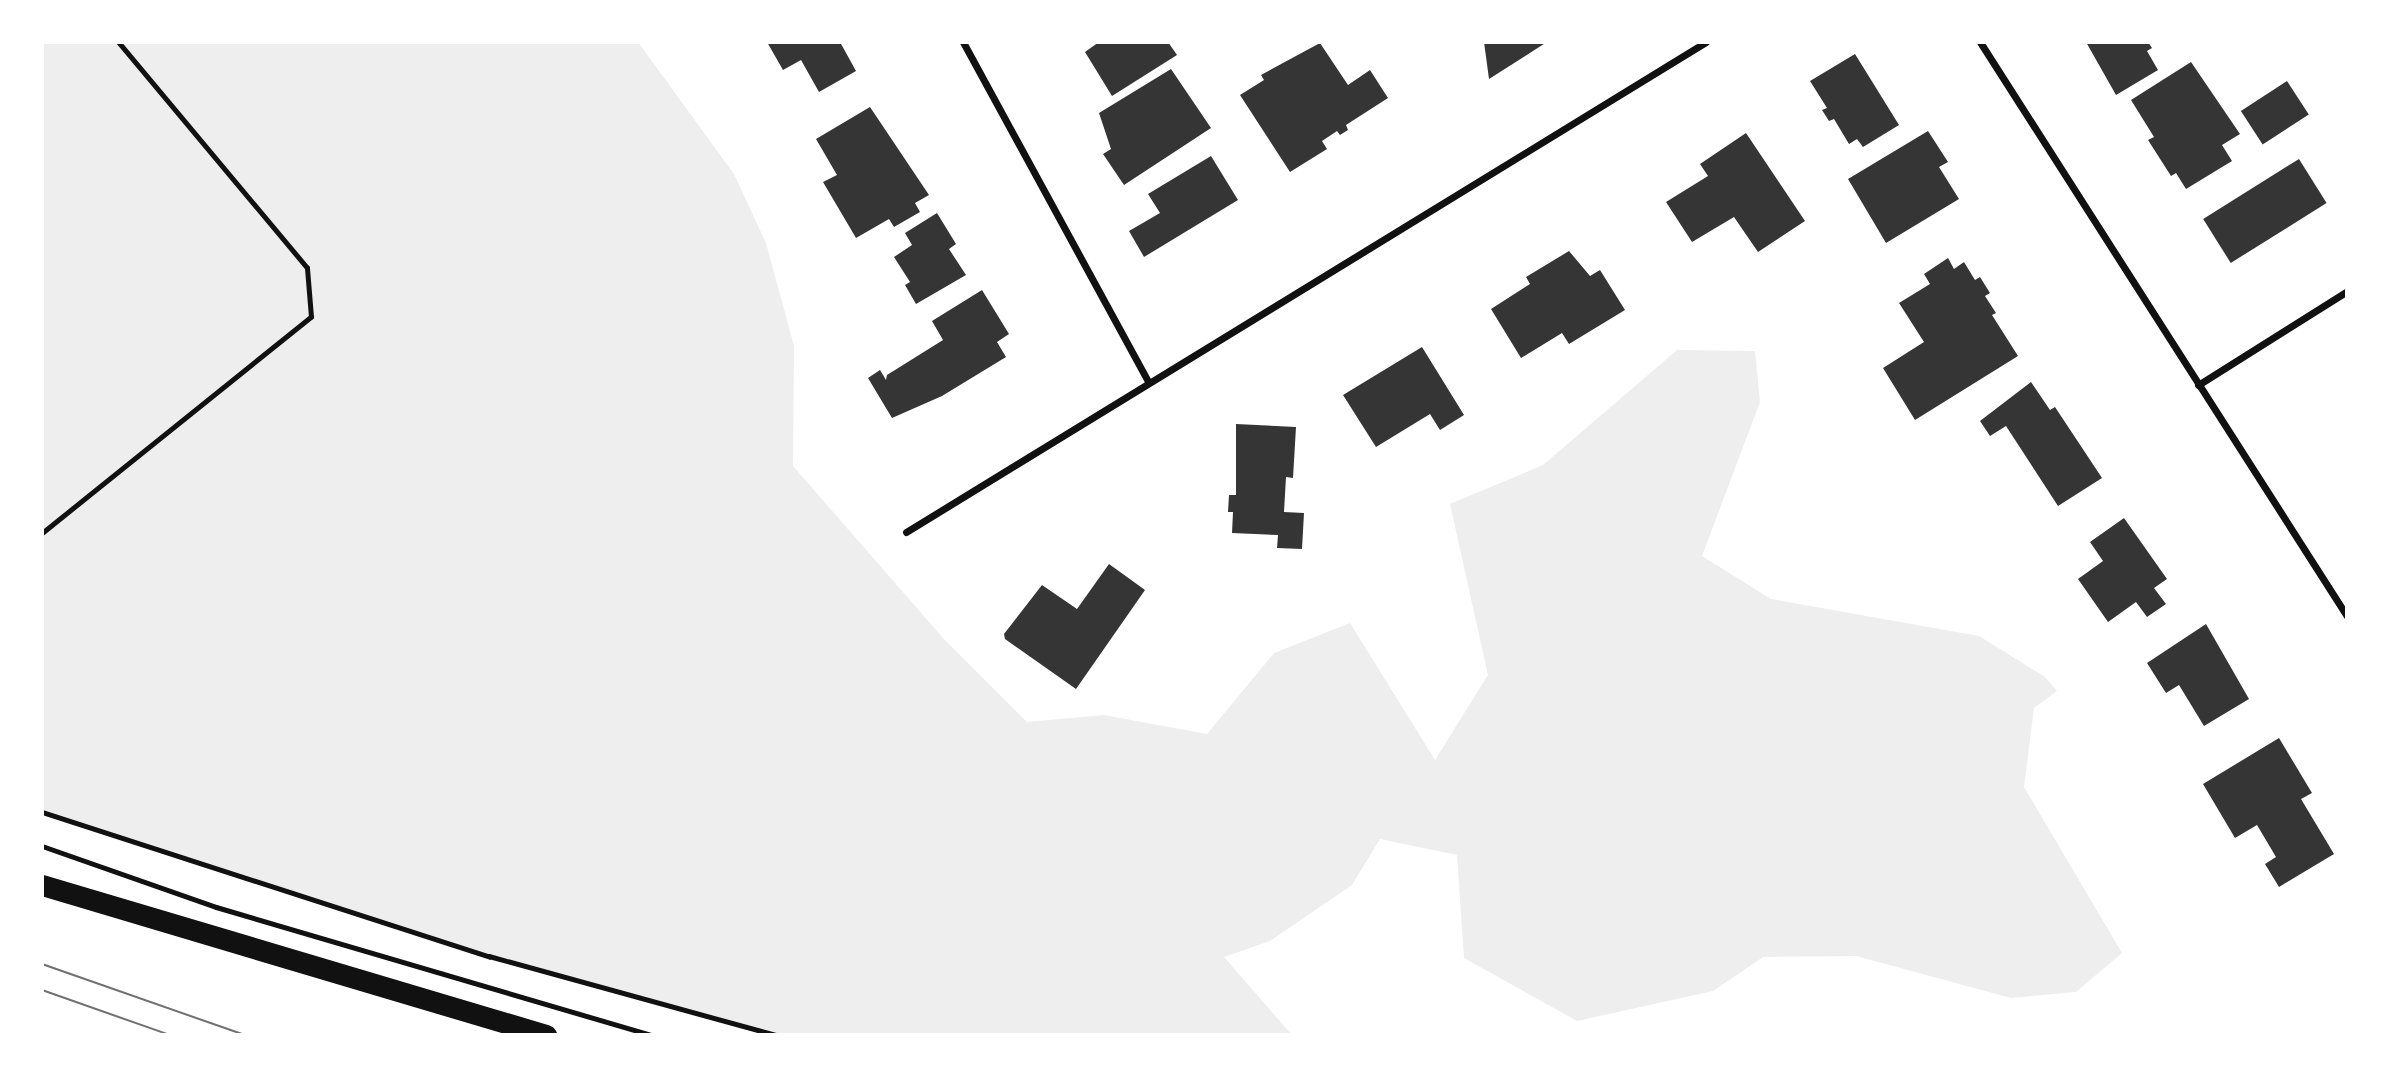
<!DOCTYPE html>
<style>
body{margin:0}
#map{position:relative;width:2389px;height:1077px;overflow:hidden;background:#fff;font-family:"Asap Condensed",sans-serif}
div>[style]{position:absolute}
.green>*{inset:0;background:#eee}
.building>*{inset:0;background:#353535;transform-origin:0 0}
.path>*{height:4.5px;margin:-2.25px;padding:0 2.25px;transform-origin:2.25px;border-radius:2.25px;background:#111}
.service>*{height:5px;margin:-2.5px;padding:0 2.5px;transform-origin:2.5px;border-radius:2.5px;background:#111}
.minor>*{height:7px;margin:-3.5px;padding:0 3.5px;transform-origin:3.5px;border-radius:3.5px;background:#111}
.motorway>*{height:21px;margin:-10.5px;padding:0 10.5px;transform-origin:10.5px;border-radius:10.5px;background:#111}
.tram>*{height:2px;margin:-1px;padding:0 1px;transform-origin:1px;border-radius:1px;background:#707070}
span{translate:-50% -50%;white-space:nowrap;text-align:center;line-height:1.15;-webkit-text-stroke:5px #fff;paint-order:stroke}
.frame{position:absolute;inset:0;border:44px solid #fff;pointer-events:none}
</style>
<div id="map">
<div class="green">
<i style="clip-path:polygon(42px 42px,638px 42px,734px 174px,766px 243px,794px 346px,793px 466px,943px 638px,1027px 722px,1104px 715px,1207px 734px,1274px 653px,1350px 623px,1435px 760px,1488px 675px,1450px 504px,1543px 465px,1677px 350px,1755px 351px,1760px 402px,1702px 556px,1771px 599px,1979px 636px,2045px 677px,2057px 691px,2034px 708px,2024px 787px,2122px 953px,2076px 992px,2011px 998px,1856px 956px,1763px 957px,1713px 991px,1577px 1021px,1464px 958px,1457px 855px,1380px 839px,1352px 885px,1270px 941px,1224px 957px,1292px 1035px,776px 1035px,561px 976px,193px 864px,42px 812px)"></i>
</div>
<div class="building">
<i style="clip-path:polygon(767px 42px,840px 42px,856px 71px,819px 92px,801px 60px,783px 70px)"></i>
<i style="clip-path:polygon(1099px 42px,1168px 42px,1177px 55px,1112px 96px,1085px 52px)"></i>
<i style="clip-path:polygon(1484px 42px,1547px 42px,1489px 79px)"></i>
<i style="clip-path:polygon(2086px 42px,2148px 42px,2152px 48px,2147px 51px,2158px 70px,2116px 95px)"></i>
<i style="clip-path:polygon(1320px 43px,1348px 85px,1370px 70px,1388px 98px,1346px 125px,1348px 130px,1340px 135px,1337px 131px,1322px 141px,1327px 149px,1290px 172px,1240px 95px,1264px 80px,1261px 75px)"></i>
<i style="clip-path:polygon(1855px 54px,1899px 125px,1863px 147px,1857px 139px,1849px 144px,1834px 119px,1829px 121px,1822px 110px,1827px 108px,1810px 81px)"></i>
<i style="clip-path:polygon(2191px 62px,2240px 134px,2222px 145px,2232px 161px,2186px 189px,2176px 173px,2171px 176px,2148px 140px,2154px 137px,2131px 100px)"></i>
<i style="clip-path:polygon(1171px 69px,1211px 128px,1124px 185px,1103px 154px,1111px 149px,1099px 113px)"></i>
<i style="left:2287px;top:81px;width:40px;height:55px;rotate:57deg"></i>
<i style="clip-path:polygon(870px 107px,929px 195px,915px 203px,920px 212px,894px 227px,889px 219px,856px 238px,823px 182px,837px 175px,816px 139px)"></i>
<i style="clip-path:polygon(1928px 131px,1948px 162px,1939px 167px,1959px 199px,1886px 243px,1848px 179px)"></i>
<i style="clip-path:polygon(1746px 133px,1805px 221px,1758px 252px,1734px 217px,1692px 242px,1666px 202px,1708px 176px,1700px 164px)"></i>
<i style="clip-path:polygon(1211px 156px,1238px 200px,1144px 257px,1129px 231px,1160px 213px,1148px 194px)"></i>
<i style="left:2299px;top:159px;width:52px;height:113px;rotate:58deg"></i>
<i style="clip-path:polygon(937px 213px,956px 244px,949px 249px,966px 275px,916px 304px,905px 285px,910px 282px,894px 257px,912px 245px,905px 233px)"></i>
<i style="clip-path:polygon(1569px 251px,1590px 276px,1600px 270px,1625px 310px,1569px 344px,1562px 333px,1521px 358px,1491px 309px,1530px 284px,1526px 277px)"></i>
<i style="clip-path:polygon(1948px 258px,1954px 269px,1964px 262px,1975px 280px,1980px 277px,1990px 293px,1985px 296px,1996px 313px,1992px 315px,2018px 356px,1915px 420px,1883px 368px,1924px 342px,1899px 303px,1930px 284px,1924px 274px)"></i>
<i style="clip-path:polygon(982px 290px,1009px 334px,997px 342px,1006px 357px,942px 396px,892px 418px,868px 378px,880px 370px,886px 380px,887px 375px,943px 340px,932px 321px)"></i>
<i style="clip-path:polygon(1422px 347px,1464px 415px,1440px 430px,1430px 414px,1376px 447px,1343px 395px)"></i>
<i style="clip-path:polygon(2031px 382px,2050px 410px,2055px 407px,2102px 478px,2058px 506px,2006px 426px,1990px 436px,1980px 421px)"></i>
<i style="clip-path:polygon(1236px 424px,1296px 427px,1293px 478px,1286px 477px,1284px 512px,1304px 513px,1302px 549px,1277px 548px,1278px 535px,1232px 533px,1233px 512px,1228px 512px,1229px 495px,1236px 495px)"></i>
<i style="clip-path:polygon(2124px 518px,2167px 579px,2154px 588px,2166px 604px,2147px 617px,2136px 602px,2108px 622px,2078px 579px,2103px 561px,2090px 542px)"></i>
<i style="clip-path:polygon(1109px 564px,1145px 590px,1076px 689px,1005px 639px,1004px 634px,1042px 585px,1077px 609px)"></i>
<i style="clip-path:polygon(2206px 624px,2249px 699px,2204px 726px,2179px 685px,2166px 693px,2147px 663px)"></i>
<i style="clip-path:polygon(2279px 738px,2312px 793px,2301px 799px,2334px 854px,2279px 887px,2265px 864px,2276px 857px,2257px 825px,2235px 838px,2203px 784px)"></i>
</div>
<div class="path">
<i style="left:42px;top:533px;width:345px;rotate:-38.8deg"></i>
<i style="left:311px;top:317px;width:49px;rotate:-94.7deg"></i>
<i style="left:307px;top:268px;width:295px;rotate:-129.9deg"></i>
<i style="left:42px;top:812px;width:470px;rotate:17.9deg"></i>
<i style="left:489px;top:956px;width:297px;rotate:15.4deg"></i>
</div>
<div class="service">
<i style="left:42px;top:846px;width:184px;rotate:19.3deg"></i>
<i style="left:216px;top:907px;width:454px;rotate:16.4deg"></i>
</div>
<div class="minor">
<i style="left:963px;top:42px;width:386px;rotate:61.4deg"></i>
<i style="left:1980px;top:42px;width:681px;rotate:57.41deg"></i>
<i style="left:2198px;top:385px;width:176px;rotate:-32.2deg"></i>
<i style="left:906px;top:532px;width:938px;rotate:-31.49deg"></i>
</div>
<div class="motorway">
<i style="left:42px;top:885px;width:526px;rotate:16.57deg"></i>
</div>
<div class="tram">
<i style="left:42px;top:964px;width:215px;rotate:19.3deg"></i>
<i style="left:42px;top:990px;width:136px;rotate:19.4deg"></i>
</div>
<div class="frame"></div>
</div>
